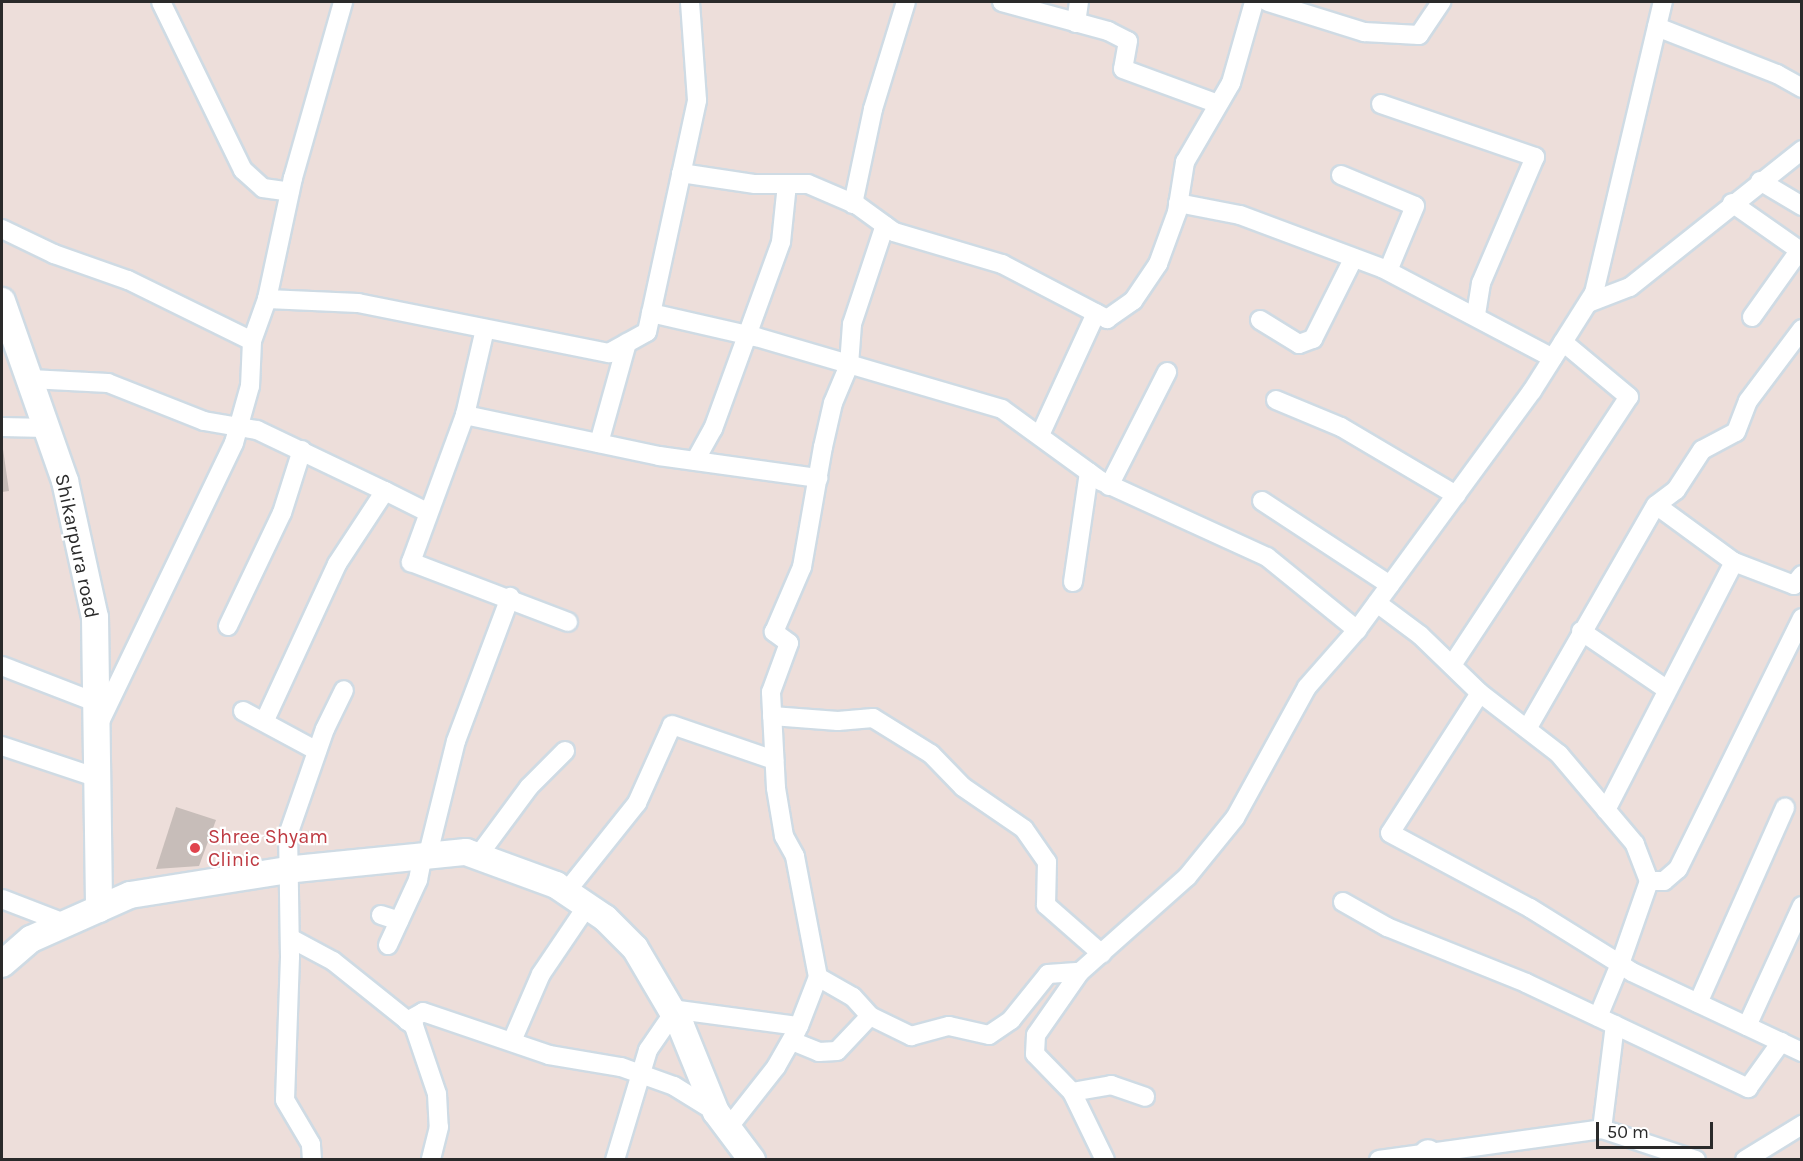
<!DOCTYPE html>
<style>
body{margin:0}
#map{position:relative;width:1803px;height:1161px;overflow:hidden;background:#eddeda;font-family:Karla,sans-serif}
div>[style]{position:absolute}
.building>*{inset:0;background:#c7bdb9}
.roads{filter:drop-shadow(2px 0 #cfdbe4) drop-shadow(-2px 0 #cfdbe4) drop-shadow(0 2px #cfdbe4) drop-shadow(0 -2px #cfdbe4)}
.street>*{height:18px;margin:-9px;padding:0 9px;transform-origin:9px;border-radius:9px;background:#fff}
.secondary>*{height:26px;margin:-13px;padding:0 13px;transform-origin:13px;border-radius:13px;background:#fff}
.dots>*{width:16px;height:16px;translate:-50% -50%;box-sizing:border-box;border:3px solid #fff;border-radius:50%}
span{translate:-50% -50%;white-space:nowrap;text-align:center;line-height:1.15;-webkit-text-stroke:4.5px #fff;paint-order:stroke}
.street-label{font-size:20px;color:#2a2a2a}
.health-label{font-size:20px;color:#be3a42}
.left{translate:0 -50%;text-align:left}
.frame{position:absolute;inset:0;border:3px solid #2a2a2a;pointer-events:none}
.scale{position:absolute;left:1596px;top:1122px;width:117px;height:27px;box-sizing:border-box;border:3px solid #2a2a2a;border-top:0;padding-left:8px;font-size:18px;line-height:21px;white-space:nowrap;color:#2a2a2a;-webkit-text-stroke:4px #fff;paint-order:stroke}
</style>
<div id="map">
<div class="building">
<i style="clip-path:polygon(3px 449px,9px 491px,2px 492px)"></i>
<i style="clip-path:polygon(176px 807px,216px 820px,199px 866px,156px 869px)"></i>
</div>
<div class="roads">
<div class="street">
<i style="left:161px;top:2px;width:187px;rotate:64deg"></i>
<i style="left:243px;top:170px;width:27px;rotate:42deg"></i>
<i style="left:263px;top:188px;width:27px;rotate:8deg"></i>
<i style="left:1002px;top:2px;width:110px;rotate:15.3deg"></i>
<i style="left:1108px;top:31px;width:22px;rotate:27deg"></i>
<i style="left:1128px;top:41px;width:28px;rotate:100deg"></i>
<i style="left:1123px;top:69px;width:101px;rotate:20.2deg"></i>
<i style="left:1268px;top:2px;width:101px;rotate:17.4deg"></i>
<i style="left:1364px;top:32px;width:55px;rotate:3.1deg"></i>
<i style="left:1419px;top:35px;width:40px;rotate:-56deg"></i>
<i style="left:1076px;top:23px;width:21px;rotate:-82deg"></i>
<i style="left:1657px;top:27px;width:129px;rotate:21.4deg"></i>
<i style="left:1777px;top:74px;width:29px;rotate:29deg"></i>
<i style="left:1381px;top:104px;width:163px;rotate:19deg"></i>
<i style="left:1535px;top:157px;width:137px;rotate:113.2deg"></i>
<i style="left:1481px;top:283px;width:30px;rotate:99deg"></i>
<i style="left:681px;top:173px;width:75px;rotate:8.5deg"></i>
<i style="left:755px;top:184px;width:53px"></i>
<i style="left:808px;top:184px;width:53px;rotate:23.2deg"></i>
<i style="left:857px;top:205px;width:46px;rotate:36.1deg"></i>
<i style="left:894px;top:232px;width:113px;rotate:16.5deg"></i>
<i style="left:1002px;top:264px;width:119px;rotate:27.6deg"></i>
<i style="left:1107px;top:319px;width:32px;rotate:-35deg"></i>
<i style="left:1133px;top:301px;width:45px;rotate:-56deg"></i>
<i style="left:1158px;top:264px;width:55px;rotate:-69.9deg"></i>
<i style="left:1177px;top:212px;width:51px;rotate:-80.9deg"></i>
<i style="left:1185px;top:162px;width:91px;rotate:-59.8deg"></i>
<i style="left:1231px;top:83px;width:84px;rotate:-74.1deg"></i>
<i style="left:1341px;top:175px;width:80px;rotate:22.7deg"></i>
<i style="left:1415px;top:206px;width:70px;rotate:112.6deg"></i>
<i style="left:1760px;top:181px;width:49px;rotate:30.8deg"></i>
<i style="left:1178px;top:203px;width:63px;rotate:11deg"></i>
<i style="left:1240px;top:215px;width:152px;rotate:20.5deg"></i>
<i style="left:1382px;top:268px;width:193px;rotate:27.8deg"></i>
<i style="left:1732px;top:203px;width:85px;rotate:35deg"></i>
<i style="left:853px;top:204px;width:97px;rotate:-78.1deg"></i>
<i style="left:873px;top:109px;width:112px;rotate:-72.9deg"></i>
<i style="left:2px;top:229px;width:58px;rotate:25.7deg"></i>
<i style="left:54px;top:254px;width:78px;rotate:19.4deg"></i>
<i style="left:128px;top:280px;width:138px;rotate:26.2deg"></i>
<i style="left:252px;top:341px;width:45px;rotate:92.5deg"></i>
<i style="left:250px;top:386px;width:59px;rotate:105.7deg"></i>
<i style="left:234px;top:443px;width:311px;rotate:115.7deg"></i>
<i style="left:267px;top:299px;width:124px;rotate:-77.9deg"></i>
<i style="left:293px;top:178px;width:183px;rotate:-74.1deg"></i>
<i style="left:1588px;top:303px;width:45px;rotate:-20.9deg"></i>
<i style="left:1630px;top:287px;width:220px;rotate:-38.5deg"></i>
<i style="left:651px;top:313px;width:108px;rotate:12.9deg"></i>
<i style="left:756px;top:337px;width:256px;rotate:16.3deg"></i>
<i style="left:1002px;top:409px;width:122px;rotate:36deg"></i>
<i style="left:1101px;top:481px;width:183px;rotate:24.6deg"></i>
<i style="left:1267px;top:557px;width:116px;rotate:39deg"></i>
<i style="left:1357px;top:630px;width:296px;rotate:-53.8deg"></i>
<i style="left:1532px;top:391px;width:116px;rotate:-57.7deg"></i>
<i style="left:1594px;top:293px;width:299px;rotate:-76.7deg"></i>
<i style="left:1752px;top:317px;width:81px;rotate:-54.5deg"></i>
<i style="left:1260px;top:320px;width:46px;rotate:31.6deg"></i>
<i style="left:1299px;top:344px;width:15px;rotate:-20deg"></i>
<i style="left:1313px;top:339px;width:89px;rotate:-63.4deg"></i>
<i style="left:485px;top:329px;width:88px;rotate:103.1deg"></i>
<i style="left:465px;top:415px;width:198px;rotate:11.9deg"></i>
<i style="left:659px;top:456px;width:161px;rotate:7.9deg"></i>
<i style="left:252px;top:341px;width:45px;rotate:-70.3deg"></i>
<i style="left:267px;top:299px;width:91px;rotate:2.5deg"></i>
<i style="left:358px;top:303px;width:256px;rotate:11.3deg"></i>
<i style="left:609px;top:353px;width:43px;rotate:-28.9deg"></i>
<i style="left:647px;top:332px;width:237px;rotate:-77.8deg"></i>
<i style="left:697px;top:100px;width:98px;rotate:-94.1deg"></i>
<i style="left:30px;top:379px;width:78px;rotate:2.9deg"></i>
<i style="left:108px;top:383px;width:103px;rotate:21.6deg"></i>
<i style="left:204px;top:421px;width:54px;rotate:9.6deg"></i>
<i style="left:257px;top:430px;width:142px;rotate:25.5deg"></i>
<i style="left:1276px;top:400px;width:70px;rotate:22.6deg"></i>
<i style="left:1341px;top:427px;width:134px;rotate:30.6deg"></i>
<i style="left:465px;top:415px;width:157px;rotate:110.2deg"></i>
<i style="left:411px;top:562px;width:168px;rotate:20.9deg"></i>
<i style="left:2px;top:427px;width:45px;rotate:1.3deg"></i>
<i style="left:1040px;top:435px;width:134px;rotate:-65.3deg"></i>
<i style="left:599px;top:443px;width:104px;rotate:-74.4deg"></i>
<i style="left:695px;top:461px;width:37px;rotate:-61deg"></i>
<i style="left:713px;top:429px;width:199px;rotate:-70deg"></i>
<i style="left:781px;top:242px;width:58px;rotate:-84.1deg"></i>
<i style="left:1109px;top:486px;width:128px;rotate:-63deg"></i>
<i style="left:1262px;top:501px;width:153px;rotate:33.3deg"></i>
<i style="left:1656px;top:505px;width:97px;rotate:36.2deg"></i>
<i style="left:1734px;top:562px;width:64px;rotate:21deg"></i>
<i style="left:1794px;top:585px;width:13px;rotate:-51deg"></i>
<i style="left:1073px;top:582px;width:111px;rotate:-81.7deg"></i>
<i style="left:1377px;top:603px;width:54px;rotate:36.7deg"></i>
<i style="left:1420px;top:635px;width:83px;rotate:44deg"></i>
<i style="left:228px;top:626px;width:125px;rotate:-64.5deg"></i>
<i style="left:282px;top:513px;width:66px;rotate:-72.4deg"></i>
<i style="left:1581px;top:631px;width:103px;rotate:34.3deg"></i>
<i style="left:1452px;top:665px;width:321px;rotate:-56.6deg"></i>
<i style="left:1629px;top:397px;width:86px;rotate:-140.2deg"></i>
<i style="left:2px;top:666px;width:100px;rotate:21.2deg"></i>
<i style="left:243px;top:711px;width:84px;rotate:28.4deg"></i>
<i style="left:772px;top:716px;width:66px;rotate:4.3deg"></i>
<i style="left:838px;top:721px;width:35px;rotate:-5deg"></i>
<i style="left:873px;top:718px;width:68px;rotate:31.8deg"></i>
<i style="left:931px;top:754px;width:46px;rotate:45.9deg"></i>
<i style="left:963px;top:787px;width:74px;rotate:34.5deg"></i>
<i style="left:1024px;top:829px;width:40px;rotate:55.1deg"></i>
<i style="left:1047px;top:862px;width:43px;rotate:91.3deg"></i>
<i style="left:1046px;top:905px;width:74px;rotate:41.2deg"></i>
<i style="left:265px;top:720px;width:172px;rotate:-65.2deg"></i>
<i style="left:337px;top:564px;width:87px;rotate:-56.7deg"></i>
<i style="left:385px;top:491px;width:47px;rotate:26.6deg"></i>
<i style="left:1527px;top:729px;width:258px;rotate:-60.1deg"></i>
<i style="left:1656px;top:505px;width:25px;rotate:-37deg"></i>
<i style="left:1676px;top:490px;width:48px;rotate:-57deg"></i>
<i style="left:1702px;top:450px;width:38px;rotate:-28deg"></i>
<i style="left:1736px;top:432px;width:33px;rotate:-69deg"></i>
<i style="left:1748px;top:401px;width:90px;rotate:-53.1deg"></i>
<i style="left:2px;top:746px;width:98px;rotate:18.4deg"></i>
<i style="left:1606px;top:810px;width:279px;rotate:-62.7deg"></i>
<i style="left:428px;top:854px;width:116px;rotate:-76.1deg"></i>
<i style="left:456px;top:741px;width:154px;rotate:-69.4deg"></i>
<i style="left:478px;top:856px;width:86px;rotate:-53.5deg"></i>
<i style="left:529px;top:787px;width:51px;rotate:-45deg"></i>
<i style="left:1649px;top:881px;width:15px"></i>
<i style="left:1664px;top:881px;width:18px;rotate:-41deg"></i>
<i style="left:1678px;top:869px;width:280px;rotate:-63.7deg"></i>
<i style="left:566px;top:892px;width:114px;rotate:-51.4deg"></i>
<i style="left:637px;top:803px;width:85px;rotate:-65.8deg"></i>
<i style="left:672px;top:725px;width:108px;rotate:18.9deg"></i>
<i style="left:2px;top:899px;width:70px;rotate:21deg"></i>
<i style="left:1343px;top:902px;width:51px;rotate:29.6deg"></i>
<i style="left:1387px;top:927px;width:150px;rotate:21.9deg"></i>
<i style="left:1526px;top:983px;width:246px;rotate:25.3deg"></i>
<i style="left:1748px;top:1088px;width:57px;rotate:-54.3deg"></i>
<i style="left:381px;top:915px;width:19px;rotate:18deg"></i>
<i style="left:290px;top:938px;width:49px;rotate:28.1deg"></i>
<i style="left:333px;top:961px;width:104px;rotate:38.7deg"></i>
<i style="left:414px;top:1026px;width:72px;rotate:71.3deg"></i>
<i style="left:437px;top:1094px;width:33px;rotate:87deg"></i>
<i style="left:439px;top:1127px;width:34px;rotate:104deg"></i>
<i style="left:388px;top:945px;width:72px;rotate:-65.2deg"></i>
<i style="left:418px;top:880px;width:26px;rotate:-79deg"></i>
<i style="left:818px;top:977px;width:40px;rotate:29.7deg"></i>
<i style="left:853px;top:997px;width:25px;rotate:48deg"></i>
<i style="left:1698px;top:1003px;width:214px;rotate:-66deg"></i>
<i style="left:671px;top:1009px;width:129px;rotate:7.6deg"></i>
<i style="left:799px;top:1026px;width:53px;rotate:-68.8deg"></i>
<i style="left:818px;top:977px;width:123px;rotate:-100.8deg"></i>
<i style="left:795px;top:856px;width:23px;rotate:-119deg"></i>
<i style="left:784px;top:836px;width:49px;rotate:-99.5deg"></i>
<i style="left:776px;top:788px;width:96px;rotate:-93deg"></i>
<i style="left:771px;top:692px;width:52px;rotate:-69.8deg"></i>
<i style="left:789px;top:643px;width:19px;rotate:-144deg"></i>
<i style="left:774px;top:632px;width:71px;rotate:-66.7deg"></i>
<i style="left:802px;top:567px;width:122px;rotate:-80.1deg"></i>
<i style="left:823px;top:447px;width:45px;rotate:-77.2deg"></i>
<i style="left:833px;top:403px;width:41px;rotate:-67.2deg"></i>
<i style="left:849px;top:365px;width:41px;rotate:-85.8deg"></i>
<i style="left:852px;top:324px;width:104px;rotate:-71.6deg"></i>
<i style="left:1598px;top:1017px;width:57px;rotate:-67.5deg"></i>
<i style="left:1620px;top:964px;width:88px;rotate:-70.7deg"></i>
<i style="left:1649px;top:881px;width:40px;rotate:-111deg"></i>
<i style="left:1635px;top:844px;width:118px;rotate:-130.2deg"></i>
<i style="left:1559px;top:754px;width:100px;rotate:-142.3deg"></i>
<i style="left:1480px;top:693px;width:166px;rotate:122.7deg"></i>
<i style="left:1390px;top:833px;width:159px;rotate:28.2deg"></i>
<i style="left:1530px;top:908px;width:106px;rotate:31.9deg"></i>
<i style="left:1620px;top:964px;width:14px;rotate:34deg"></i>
<i style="left:1632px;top:972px;width:188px;rotate:25.2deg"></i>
<i style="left:407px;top:1021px;width:18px;rotate:-29deg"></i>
<i style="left:423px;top:1012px;width:133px;rotate:18.8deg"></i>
<i style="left:549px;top:1055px;width:73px;rotate:9.5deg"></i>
<i style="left:621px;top:1067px;width:56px;rotate:19.7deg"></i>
<i style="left:674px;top:1086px;width:49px;rotate:31.8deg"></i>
<i style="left:1747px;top:1026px;width:132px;rotate:-65.4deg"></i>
<i style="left:512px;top:1041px;width:73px;rotate:-66.6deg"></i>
<i style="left:541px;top:974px;width:82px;rotate:-55.9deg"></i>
<i style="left:792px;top:1041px;width:29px;rotate:22deg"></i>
<i style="left:819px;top:1052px;width:18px;rotate:-3deg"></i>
<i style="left:837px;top:1051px;width:48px;rotate:-46.7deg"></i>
<i style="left:870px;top:1016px;width:46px;rotate:26deg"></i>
<i style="left:911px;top:1036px;width:39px;rotate:-15deg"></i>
<i style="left:949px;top:1026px;width:41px;rotate:12.7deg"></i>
<i style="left:989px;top:1035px;width:27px;rotate:-34deg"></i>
<i style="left:1011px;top:1020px;width:59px;rotate:-51.2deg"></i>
<i style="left:1048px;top:974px;width:32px;rotate:-4deg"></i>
<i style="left:1072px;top:1092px;width:40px;rotate:-10deg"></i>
<i style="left:1111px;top:1085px;width:36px;rotate:19deg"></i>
<i style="left:728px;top:1128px;width:78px;rotate:-51.8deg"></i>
<i style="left:776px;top:1067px;width:43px;rotate:-60.4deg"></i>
<i style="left:1602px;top:1129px;width:105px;rotate:-82.9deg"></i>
<i style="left:312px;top:1160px;width:16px;rotate:-94deg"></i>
<i style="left:311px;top:1144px;width:51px;rotate:-120.6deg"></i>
<i style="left:285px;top:1100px;width:143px;rotate:-88deg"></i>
<i style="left:290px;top:957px;width:122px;rotate:-90.9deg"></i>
<i style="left:288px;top:835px;width:112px;rotate:-70.8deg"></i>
<i style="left:325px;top:729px;width:43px;rotate:-64deg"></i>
<i style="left:615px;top:1160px;width:115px;rotate:-73.3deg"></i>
<i style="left:648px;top:1050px;width:46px;rotate:-55.6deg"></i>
<i style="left:1105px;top:1160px;width:76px;rotate:-115.9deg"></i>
<i style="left:1072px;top:1092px;width:53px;rotate:-134.2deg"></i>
<i style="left:1035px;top:1054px;width:19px;rotate:-87deg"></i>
<i style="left:1036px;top:1035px;width:77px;rotate:-55.1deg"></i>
<i style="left:1080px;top:972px;width:143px;rotate:-41.6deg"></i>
<i style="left:1187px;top:877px;width:76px;rotate:-50.9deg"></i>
<i style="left:1235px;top:818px;width:149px;rotate:-61.2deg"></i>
<i style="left:1307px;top:687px;width:76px;rotate:-48.7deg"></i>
<i style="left:1379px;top:1160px;width:225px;rotate:-7.9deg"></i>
<i style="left:1602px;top:1129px;width:99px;rotate:18.3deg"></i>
<i style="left:1745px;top:1160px;width:67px;rotate:-31.6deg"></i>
</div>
<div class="secondary">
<i style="left:2px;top:301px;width:191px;rotate:70.7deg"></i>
<i style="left:65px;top:481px;width:139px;rotate:77.6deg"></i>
<i style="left:95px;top:617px;width:292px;rotate:89.2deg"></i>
<i style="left:2px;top:964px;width:38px;rotate:-41deg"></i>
<i style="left:31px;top:939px;width:108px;rotate:-24deg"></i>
<i style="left:130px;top:895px;width:167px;rotate:-9deg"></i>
<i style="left:295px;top:869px;width:172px;rotate:-5.7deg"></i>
<i style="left:466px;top:852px;width:96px;rotate:20.1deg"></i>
<i style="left:556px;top:885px;width:59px;rotate:34deg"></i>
<i style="left:605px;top:918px;width:42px;rotate:45deg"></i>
<i style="left:635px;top:948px;width:91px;rotate:59.5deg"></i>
<i style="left:681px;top:1026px;width:93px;rotate:67.9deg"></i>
<i style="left:716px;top:1112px;width:60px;rotate:53.1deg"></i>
<i style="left:1426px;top:1160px;width:7px;rotate:-74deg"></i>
</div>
</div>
<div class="dots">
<i style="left:195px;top:848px;background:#e0444e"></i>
</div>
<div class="street-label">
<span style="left:77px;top:546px;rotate:78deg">Shikarpura road</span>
</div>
<div class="health-label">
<span class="left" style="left:208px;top:848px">Shree Shyam<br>Clinic</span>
</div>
<div class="frame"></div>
<div class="scale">50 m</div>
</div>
